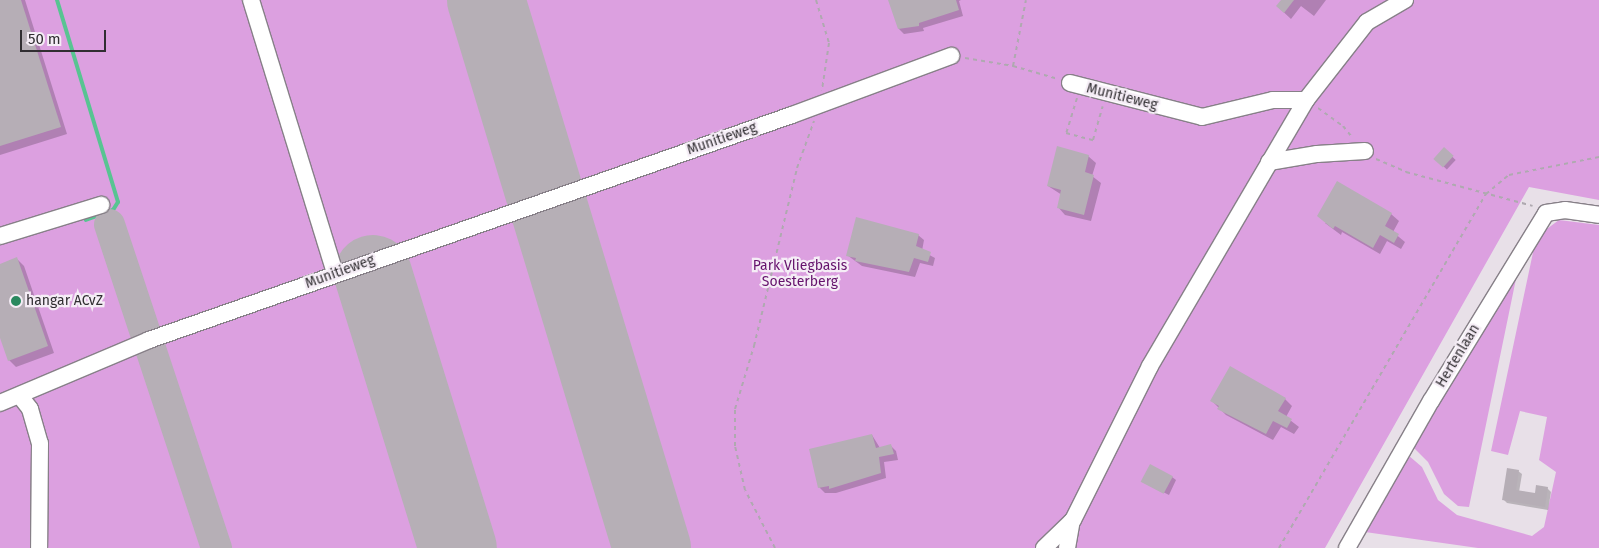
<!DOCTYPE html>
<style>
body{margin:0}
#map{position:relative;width:1599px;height:548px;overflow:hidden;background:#e8e0e8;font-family:"Fira Sans",sans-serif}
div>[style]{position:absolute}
.green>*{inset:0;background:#dca0e0}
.shadow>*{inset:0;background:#0003;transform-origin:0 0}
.stream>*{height:4px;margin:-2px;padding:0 2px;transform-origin:2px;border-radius:2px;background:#58c492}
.taxiway>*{height:31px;margin:-15.5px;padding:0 15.5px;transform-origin:15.5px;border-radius:15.5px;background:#b6afb6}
.runway>*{height:78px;margin:-39px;padding:0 39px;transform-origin:39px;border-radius:39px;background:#b6afb6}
.building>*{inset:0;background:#b6aeb6;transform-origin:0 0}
.path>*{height:2px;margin-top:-1px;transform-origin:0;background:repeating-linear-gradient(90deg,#afa9b0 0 4px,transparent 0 8px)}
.roads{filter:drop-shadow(1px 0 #878088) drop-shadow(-1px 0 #878088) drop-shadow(0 1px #878088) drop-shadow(0 -1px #878088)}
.minor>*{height:16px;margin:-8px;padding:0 8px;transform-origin:8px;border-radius:8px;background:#fff}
.dots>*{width:14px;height:14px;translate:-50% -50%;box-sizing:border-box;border:2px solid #f5edf6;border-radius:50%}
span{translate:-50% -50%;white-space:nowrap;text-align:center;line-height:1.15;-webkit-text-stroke:4.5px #f5edf6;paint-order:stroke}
.street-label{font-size:14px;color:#312e32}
.park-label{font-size:14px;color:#65126c}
.poi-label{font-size:14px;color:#312e32}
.left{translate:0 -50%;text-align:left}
.scale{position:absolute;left:20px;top:30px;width:86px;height:22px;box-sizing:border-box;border:2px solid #312e32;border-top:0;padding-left:6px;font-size:15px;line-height:18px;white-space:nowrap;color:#312e32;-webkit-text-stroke:4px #f5edf6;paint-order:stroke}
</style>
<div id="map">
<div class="green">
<i style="clip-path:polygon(0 0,1599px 0,1599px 200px,1529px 187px,1325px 548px,0 548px)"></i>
<i style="clip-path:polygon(1559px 220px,1599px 225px,1599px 548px,1478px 548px,1365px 532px,1408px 455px,1422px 467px,1438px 500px,1457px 515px,1532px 536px,1544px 527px,1556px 472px,1539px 460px,1547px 417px,1520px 411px,1508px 455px,1491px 451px,1535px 243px,1540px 234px)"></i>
<i style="clip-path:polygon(1517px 274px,1469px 507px,1458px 506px,1444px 494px,1428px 462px,1412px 446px)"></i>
</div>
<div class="shadow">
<i style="clip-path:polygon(0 0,25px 0,67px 134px,0 155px)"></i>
<i style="clip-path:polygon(889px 0,961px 0,959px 1px,963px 16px,923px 28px,924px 31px,904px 34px,899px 29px)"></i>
<i style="clip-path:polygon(1282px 0,1326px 0,1314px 16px,1301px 6px,1291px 19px,1277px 6px)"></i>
<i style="left:1444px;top:149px;width:16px;height:13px;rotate:43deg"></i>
<i style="clip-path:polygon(1088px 156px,1096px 163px,1092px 176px,1101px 183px,1091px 221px,1065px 215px,1058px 207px,1062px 195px,1048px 186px)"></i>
<i style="clip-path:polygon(1391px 214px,1399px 221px,1393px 232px,1405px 242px,1401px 249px,1387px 241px,1380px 254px,1342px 232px,1341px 235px,1325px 223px)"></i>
<i style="clip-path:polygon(918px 235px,924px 240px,922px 251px,935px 258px,933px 266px,920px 263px,915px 277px,862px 266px,847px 255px)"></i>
<i style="clip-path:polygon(17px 259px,24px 266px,54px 353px,16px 367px,9px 360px,0 335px,0 265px)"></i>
<i style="clip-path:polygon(1285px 399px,1292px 406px,1286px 417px,1299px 427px,1294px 434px,1281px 427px,1273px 440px,1226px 415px,1212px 401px)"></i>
<i style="clip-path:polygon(872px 435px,880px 448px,891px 446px,896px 451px,898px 460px,884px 462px,886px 478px,836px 493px,825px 493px,819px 487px)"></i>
<i style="clip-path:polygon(1518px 471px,1522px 474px,1519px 492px,1536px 494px,1547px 488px,1551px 492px,1548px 510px,1507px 503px,1503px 499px)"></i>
<i style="clip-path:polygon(1172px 477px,1176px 480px,1169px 495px,1143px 482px)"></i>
</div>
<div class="stream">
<i style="left:57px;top:0;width:211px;rotate:73.2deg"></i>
<i style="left:118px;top:202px;width:9px;rotate:122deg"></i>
<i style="left:113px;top:210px;width:29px;rotate:160deg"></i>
</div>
<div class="taxiway">
<i style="left:109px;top:224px;width:341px;rotate:71.7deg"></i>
</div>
<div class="runway">
<i style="left:486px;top:0;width:573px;rotate:73.15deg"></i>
<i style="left:373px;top:274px;width:287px;rotate:72.8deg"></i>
</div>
<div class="building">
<i style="clip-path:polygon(0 0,21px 0,61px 127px,0 146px)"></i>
<i style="clip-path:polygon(888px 0,956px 0,959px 10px,919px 23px,919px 26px,898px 29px)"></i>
<i style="clip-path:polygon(1281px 0,1294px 0,1284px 13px,1276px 6px)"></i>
<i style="clip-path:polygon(1057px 146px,1089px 155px,1085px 172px,1094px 175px,1084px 215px,1057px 208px,1061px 190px,1047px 186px)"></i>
<i style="left:1444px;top:147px;width:13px;height:16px;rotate:42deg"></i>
<i style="clip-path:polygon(1337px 181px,1392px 213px,1385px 226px,1399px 234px,1394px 243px,1380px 235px,1373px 248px,1335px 226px,1333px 229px,1317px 216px)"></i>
<i style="clip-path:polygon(856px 217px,919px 234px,916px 246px,931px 252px,928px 262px,914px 258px,909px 272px,855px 261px,856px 258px,846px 256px)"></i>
<i style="clip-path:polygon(17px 257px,48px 346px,8px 361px,0 338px,0 264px)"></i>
<i style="clip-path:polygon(1230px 366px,1286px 398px,1278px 411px,1292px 419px,1287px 428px,1273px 421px,1266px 434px,1217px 409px,1219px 406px,1210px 401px)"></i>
<i style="clip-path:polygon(872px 434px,876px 448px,891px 444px,894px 454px,879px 457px,881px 473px,829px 489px,829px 486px,818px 488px,809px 449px)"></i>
<i style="left:1150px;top:464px;width:26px;height:20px;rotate:28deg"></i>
<i style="clip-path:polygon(1507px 468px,1519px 470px,1516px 490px,1535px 493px,1536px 485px,1548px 487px,1545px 507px,1502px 500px)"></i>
</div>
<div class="path">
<i style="left:816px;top:0;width:45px;rotate:73.2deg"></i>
<i style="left:829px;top:43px;width:48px;rotate:98.5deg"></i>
<i style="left:965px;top:58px;width:49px;rotate:9.5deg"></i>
<i style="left:1013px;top:66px;width:47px;rotate:16.1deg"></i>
<i style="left:1013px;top:66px;width:67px;rotate:-78.9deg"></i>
<i style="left:1077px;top:98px;width:37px;rotate:107deg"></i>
<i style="left:1066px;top:133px;width:28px;rotate:15deg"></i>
<i style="left:1093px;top:140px;width:35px;rotate:-74deg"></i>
<i style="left:1318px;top:108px;width:31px;rotate:36deg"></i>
<i style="left:1343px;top:126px;width:14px;rotate:51deg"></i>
<i style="left:1376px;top:159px;width:33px;rotate:23deg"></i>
<i style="left:1406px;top:172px;width:131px;rotate:15deg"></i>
<i style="left:775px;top:548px;width:65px;rotate:-117.3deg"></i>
<i style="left:745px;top:490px;width:45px;rotate:-102.8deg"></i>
<i style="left:735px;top:446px;width:37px;rotate:-90deg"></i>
<i style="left:735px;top:409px;width:66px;rotate:-73.2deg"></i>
<i style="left:754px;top:346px;width:183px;rotate:-76.4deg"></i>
<i style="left:797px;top:168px;width:50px;rotate:-70.1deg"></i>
<i style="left:1279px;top:548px;width:410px;rotate:-59.7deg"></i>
<i style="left:1486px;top:194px;width:30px;rotate:-40deg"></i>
<i style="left:1509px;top:175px;width:92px;rotate:-11.3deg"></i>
</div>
<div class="roads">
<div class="minor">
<i style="left:251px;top:0;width:286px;rotate:72.9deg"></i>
<i style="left:1070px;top:83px;width:136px;rotate:14.4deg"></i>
<i style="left:1202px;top:117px;width:73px;rotate:-13.5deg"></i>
<i style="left:1273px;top:100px;width:33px"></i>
<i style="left:1269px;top:162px;width:49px;rotate:-9.5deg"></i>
<i style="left:1317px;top:154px;width:48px;rotate:-3.6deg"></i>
<i style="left:0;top:236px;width:106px;rotate:-17.1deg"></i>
<i style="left:20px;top:396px;width:16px;rotate:52deg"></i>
<i style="left:30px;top:409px;width:35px;rotate:74deg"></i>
<i style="left:40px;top:443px;width:105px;rotate:90.5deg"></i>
<i style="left:0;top:403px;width:162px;rotate:-22.9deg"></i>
<i style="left:149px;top:340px;width:681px;rotate:-19.29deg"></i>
<i style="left:792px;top:115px;width:170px;rotate:-20.4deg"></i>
<i style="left:1044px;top:548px;width:40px;rotate:-44deg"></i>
<i style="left:1073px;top:520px;width:172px;rotate:-63.4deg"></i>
<i style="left:1150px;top:366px;width:308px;rotate:-59.6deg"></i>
<i style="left:1306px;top:100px;width:99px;rotate:-52deg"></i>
<i style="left:1367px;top:22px;width:44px;rotate:-30.1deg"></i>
<i style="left:1067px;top:548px;width:27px;rotate:-80deg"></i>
<i style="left:1347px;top:548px;width:169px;rotate:-60.3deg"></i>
<i style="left:1431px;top:401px;width:220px;rotate:-58.5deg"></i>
<i style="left:1546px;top:213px;width:19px;rotate:-9deg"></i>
<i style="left:1565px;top:210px;width:34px;rotate:8deg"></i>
</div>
</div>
<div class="dots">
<i style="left:16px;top:301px;background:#2a885f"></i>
</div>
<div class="street-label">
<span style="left:1122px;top:97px;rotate:14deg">Munitieweg</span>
<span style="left:722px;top:139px;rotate:-19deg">Munitieweg</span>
<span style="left:340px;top:272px;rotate:-20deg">Munitieweg</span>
<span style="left:1458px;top:356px;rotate:-59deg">Hertenlaan</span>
</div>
<div class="park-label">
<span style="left:800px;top:274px">Park Vliegbasis<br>Soesterberg</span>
</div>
<div class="poi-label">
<span class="left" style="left:26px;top:301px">hangar ACvZ</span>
</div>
<div class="scale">50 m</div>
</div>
